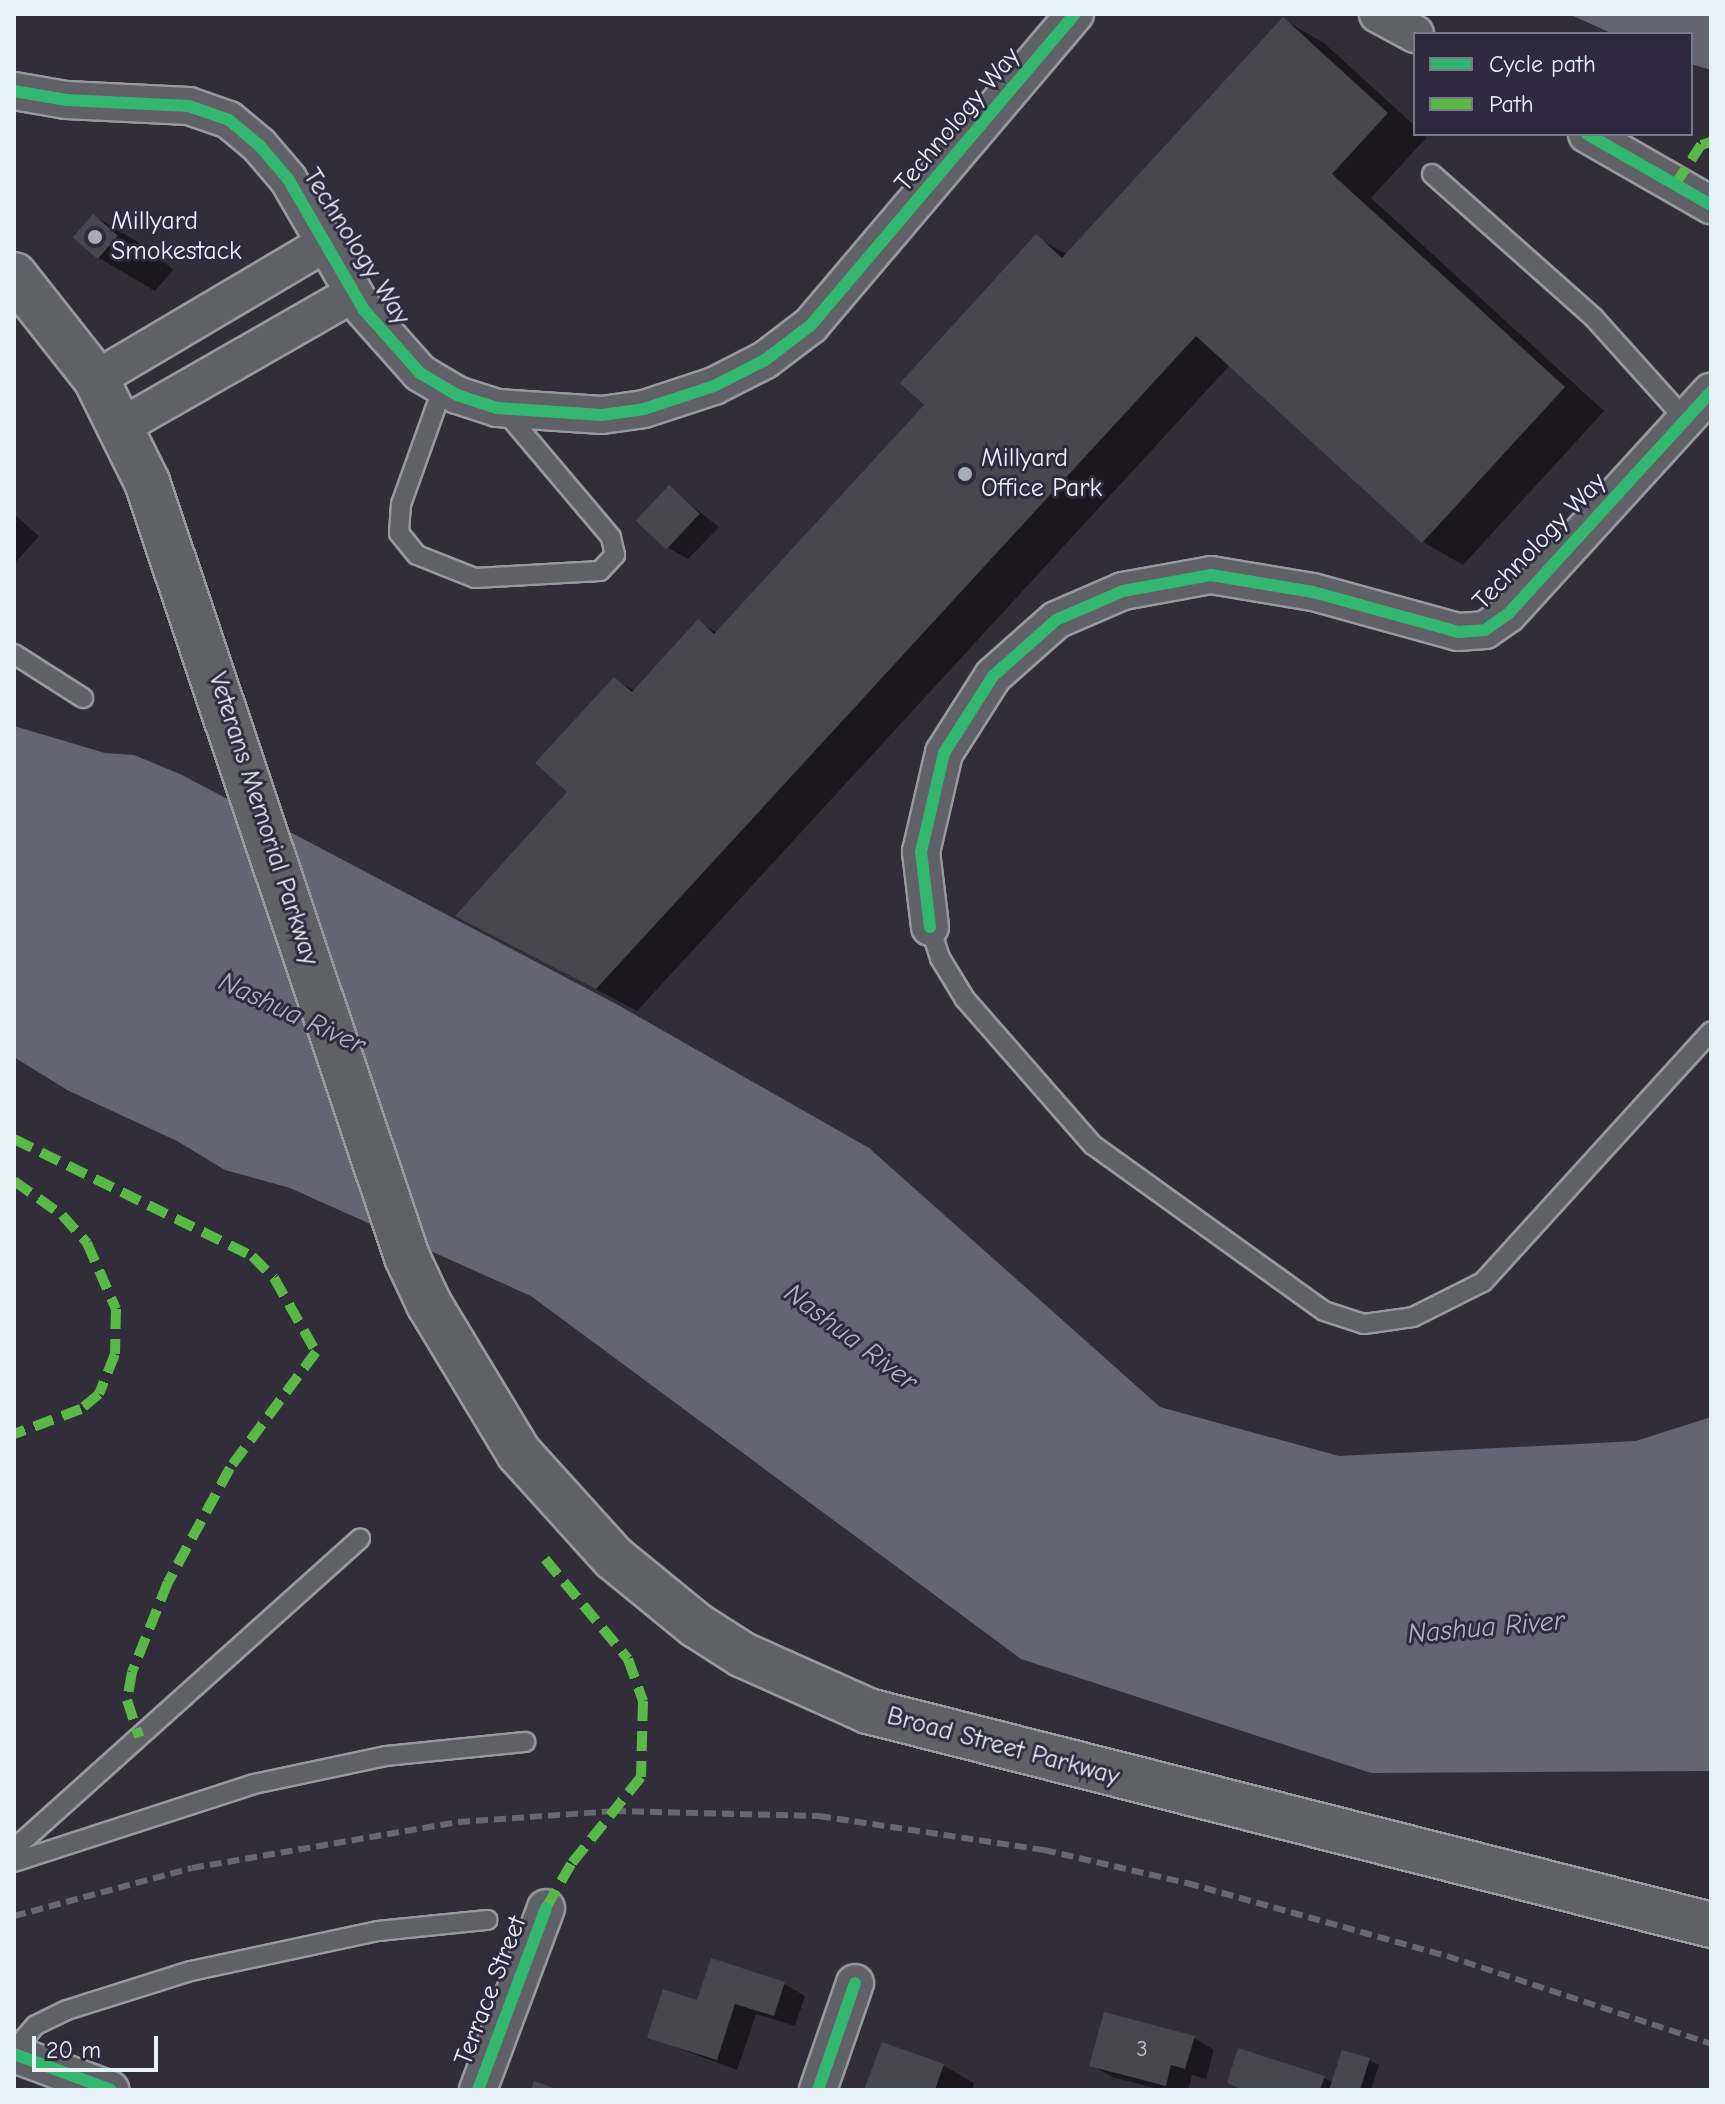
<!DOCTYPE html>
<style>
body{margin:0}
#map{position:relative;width:1725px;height:2104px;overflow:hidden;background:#312e39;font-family:"Comic Neue",sans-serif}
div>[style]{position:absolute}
.water>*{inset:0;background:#646472}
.shadow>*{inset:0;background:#0007}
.building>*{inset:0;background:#48464e;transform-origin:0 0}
.roads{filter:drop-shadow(2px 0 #98999f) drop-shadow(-2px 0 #98999f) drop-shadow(0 2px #98999f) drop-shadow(0 -2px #98999f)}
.service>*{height:18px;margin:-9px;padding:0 9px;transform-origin:9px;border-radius:9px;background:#606067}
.minor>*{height:36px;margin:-18px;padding:0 18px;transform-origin:18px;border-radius:18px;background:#606067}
.secondary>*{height:44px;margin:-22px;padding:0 22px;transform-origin:22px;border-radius:22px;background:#606067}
.rail>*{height:6px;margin-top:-3px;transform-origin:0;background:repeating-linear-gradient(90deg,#68686f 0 12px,transparent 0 18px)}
.quiet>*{height:10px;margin-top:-5px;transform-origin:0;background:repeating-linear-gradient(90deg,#58b947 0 20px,transparent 0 30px)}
.cycleway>*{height:12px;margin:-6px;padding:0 6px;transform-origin:6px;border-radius:6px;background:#33b770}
.dots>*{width:22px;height:22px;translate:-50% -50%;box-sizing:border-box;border:4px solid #2f2a3d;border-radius:50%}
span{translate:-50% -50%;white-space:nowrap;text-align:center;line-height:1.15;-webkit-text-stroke:6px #2f2a3d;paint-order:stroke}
.number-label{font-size:22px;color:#c0c6ce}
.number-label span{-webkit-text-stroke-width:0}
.street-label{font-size:26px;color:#e8f1f8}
.poi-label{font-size:26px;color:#e8f1f8}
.left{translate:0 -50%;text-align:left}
.water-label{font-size:28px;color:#afb4be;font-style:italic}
.frame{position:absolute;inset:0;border:16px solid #e8f1f8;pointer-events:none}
.legend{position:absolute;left:1413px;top:32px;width:280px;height:104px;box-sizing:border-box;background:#2f2a3d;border:2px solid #797a88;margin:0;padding:10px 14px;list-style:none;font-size:24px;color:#e8f1f8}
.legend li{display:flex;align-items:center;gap:16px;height:40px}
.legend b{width:40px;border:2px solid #797a88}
.scale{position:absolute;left:32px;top:2036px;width:126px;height:36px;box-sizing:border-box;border:4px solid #e8f1f8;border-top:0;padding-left:10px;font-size:24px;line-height:28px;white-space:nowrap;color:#e8f1f8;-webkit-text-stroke:6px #2f2a3d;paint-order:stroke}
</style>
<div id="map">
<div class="water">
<i style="clip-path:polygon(1569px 14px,1711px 14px,1711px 70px,1691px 64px,1691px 34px,1613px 34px)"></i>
<i style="clip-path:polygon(14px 726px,105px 753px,134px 755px,180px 774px,618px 1005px,869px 1148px,1160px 1407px,1339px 1456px,1636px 1441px,1711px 1417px,1711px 1771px,1371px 1773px,1021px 1659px,531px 1296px,290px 1188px,225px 1170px,177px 1141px,67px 1090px,14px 1057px)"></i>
</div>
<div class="shadow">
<i style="clip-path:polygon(1284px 20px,1324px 43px,1415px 126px,1415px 134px,1427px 137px,1371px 198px,1604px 411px,1463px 565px,1423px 542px,1230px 365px,637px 1011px,458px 915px,570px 792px,614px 679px,635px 691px,698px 622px,718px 633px,927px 404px,1036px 237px,1068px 255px)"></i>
<i style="clip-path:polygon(94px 216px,150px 249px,173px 270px,155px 291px,99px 258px)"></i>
<i style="clip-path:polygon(669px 488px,719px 527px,688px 559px,668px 548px)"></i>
<i style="clip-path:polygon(14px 514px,39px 536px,14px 564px)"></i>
<i style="clip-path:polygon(784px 1984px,805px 1996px,795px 2026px,756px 2014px,737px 2070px,649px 2037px,699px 2002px)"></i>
<i style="clip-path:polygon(1194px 2038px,1214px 2050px,1206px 2079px,1192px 2075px,1188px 2090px,1162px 2090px,1112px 2077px,1092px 2065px)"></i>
<i style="clip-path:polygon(883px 2044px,944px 2066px,974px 2083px,972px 2090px,867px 2090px)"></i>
<i style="clip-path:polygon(1369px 2060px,1379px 2065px,1371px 2090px,1243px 2090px,1324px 2078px,1334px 2083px)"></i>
</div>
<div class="building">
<i style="clip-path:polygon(1283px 17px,1388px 113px,1332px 174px,1565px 387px,1422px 543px,1196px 336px,596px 989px,455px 916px,567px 792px,535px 763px,614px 677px,632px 692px,698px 619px,714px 634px,924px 405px,900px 383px,1036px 234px,1062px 258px)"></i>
<i style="left:93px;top:214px;width:33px;height:31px;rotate:41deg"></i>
<i style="left:669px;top:485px;width:42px;height:49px;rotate:43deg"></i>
<i style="clip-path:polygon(711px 1958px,785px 1982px,774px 2016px,735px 2004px,717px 2060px,647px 2038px,663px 1989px,697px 2000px)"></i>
<i style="clip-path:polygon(1104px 2012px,1195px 2036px,1185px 2069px,1171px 2065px,1166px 2086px,1089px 2066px)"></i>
<i style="clip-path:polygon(882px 2042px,944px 2064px,935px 2090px,864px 2090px)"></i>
<i style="clip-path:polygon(1238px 2048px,1325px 2076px,1320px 2090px,1243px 2090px,1227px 2083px)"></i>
<i style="clip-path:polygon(1342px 2050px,1370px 2058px,1360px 2090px,1329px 2090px)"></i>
<i style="clip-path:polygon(534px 2081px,560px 2090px,531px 2090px)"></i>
</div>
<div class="roads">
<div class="service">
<i style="left:1432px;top:174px;width:217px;rotate:41.6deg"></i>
<i style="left:1594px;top:318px;width:137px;rotate:48deg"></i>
<i style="left:443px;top:387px;width:124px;rotate:109.7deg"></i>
<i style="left:401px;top:504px;width:29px;rotate:94deg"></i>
<i style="left:399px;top:533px;width:28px;rotate:51deg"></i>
<i style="left:417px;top:555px;width:62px;rotate:21.6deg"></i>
<i style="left:475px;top:578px;width:125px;rotate:-3.2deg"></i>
<i style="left:600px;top:571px;width:22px;rotate:-47deg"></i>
<i style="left:615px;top:555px;width:18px;rotate:-103deg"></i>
<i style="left:611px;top:537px;width:167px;rotate:-130.2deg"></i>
<i style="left:14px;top:654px;width:82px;rotate:32.5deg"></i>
<i style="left:930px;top:927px;width:33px;rotate:72deg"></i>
<i style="left:940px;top:958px;width:48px;rotate:58.6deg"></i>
<i style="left:965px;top:999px;width:194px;rotate:48.8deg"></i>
<i style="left:1093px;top:1145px;width:284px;rotate:35.7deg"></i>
<i style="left:1324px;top:1311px;width:42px;rotate:18deg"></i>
<i style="left:1364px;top:1324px;width:49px;rotate:-8.1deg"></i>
<i style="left:1413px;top:1317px;width:78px;rotate:-26.6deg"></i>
<i style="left:1483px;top:1282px;width:339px;rotate:-47.7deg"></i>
<i style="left:14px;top:1849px;width:465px;rotate:-41.9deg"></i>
<i style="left:14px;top:1862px;width:252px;rotate:-18deg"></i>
<i style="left:254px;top:1784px;width:135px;rotate:-12deg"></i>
<i style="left:386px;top:1756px;width:140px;rotate:-5.8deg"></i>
<i style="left:14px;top:2050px;width:33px;rotate:-49deg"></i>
<i style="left:36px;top:2025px;width:34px;rotate:-26deg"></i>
<i style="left:67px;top:2010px;width:130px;rotate:-17.5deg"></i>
<i style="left:191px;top:1971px;width:191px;rotate:-12.1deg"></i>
<i style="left:378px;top:1931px;width:110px;rotate:-5.8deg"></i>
</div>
<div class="minor">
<i style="left:1378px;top:14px;width:42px;rotate:28.4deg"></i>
<i style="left:14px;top:91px;width:53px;rotate:9.8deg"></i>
<i style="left:66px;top:100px;width:123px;rotate:2.8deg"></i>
<i style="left:189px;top:106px;width:42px;rotate:19.3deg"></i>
<i style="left:229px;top:120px;width:39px;rotate:40deg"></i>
<i style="left:259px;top:145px;width:45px;rotate:49.5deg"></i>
<i style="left:288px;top:179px;width:151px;rotate:59.9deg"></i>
<i style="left:364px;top:310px;width:84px;rotate:48.4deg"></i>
<i style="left:420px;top:373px;width:43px;rotate:30.7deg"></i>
<i style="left:457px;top:395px;width:42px;rotate:18deg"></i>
<i style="left:497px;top:408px;width:105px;rotate:3.8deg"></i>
<i style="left:602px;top:415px;width:42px;rotate:-8.1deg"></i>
<i style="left:644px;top:409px;width:74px;rotate:-18.2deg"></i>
<i style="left:714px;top:386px;width:57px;rotate:-27deg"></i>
<i style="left:765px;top:360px;width:58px;rotate:-37.3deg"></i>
<i style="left:811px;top:325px;width:408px;rotate:-49.7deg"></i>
<i style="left:1587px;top:134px;width:143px;rotate:29.8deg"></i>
<i style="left:96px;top:379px;width:267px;rotate:-30.6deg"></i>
<i style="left:122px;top:426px;width:267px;rotate:-29.8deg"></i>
<i style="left:930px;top:927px;width:76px;rotate:-96.8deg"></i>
<i style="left:921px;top:852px;width:102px;rotate:-76.9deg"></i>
<i style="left:944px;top:753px;width:91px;rotate:-57.5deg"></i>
<i style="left:993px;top:676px;width:84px;rotate:-41.6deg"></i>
<i style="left:1056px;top:620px;width:73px;rotate:-23.4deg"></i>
<i style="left:1123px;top:591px;width:89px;rotate:-10.3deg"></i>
<i style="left:1211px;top:575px;width:103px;rotate:9.5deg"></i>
<i style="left:1313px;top:592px;width:150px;rotate:15.4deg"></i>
<i style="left:1458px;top:632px;width:27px;rotate:-4deg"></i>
<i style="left:1485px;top:630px;width:28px;rotate:-35deg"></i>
<i style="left:1508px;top:614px;width:301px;rotate:-47.6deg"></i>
<i style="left:14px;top:2054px;width:103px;rotate:20.4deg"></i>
<i style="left:478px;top:2090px;width:194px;rotate:-69.5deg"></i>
<i style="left:818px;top:2090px;width:113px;rotate:-70.9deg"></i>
</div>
<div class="secondary">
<i style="left:14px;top:275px;width:132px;rotate:51.7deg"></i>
<i style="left:96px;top:379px;width:115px;rotate:63.7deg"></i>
<i style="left:147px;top:482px;width:817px;rotate:71.45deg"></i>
<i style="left:407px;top:1257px;width:52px;rotate:64.9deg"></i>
<i style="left:429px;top:1304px;width:174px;rotate:58.9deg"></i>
<i style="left:519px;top:1453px;width:142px;rotate:47.9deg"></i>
<i style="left:614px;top:1558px;width:106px;rotate:39.3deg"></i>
<i style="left:696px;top:1625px;width:56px;rotate:32.6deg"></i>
<i style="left:743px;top:1655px;width:137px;rotate:24.1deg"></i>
<i style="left:868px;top:1711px;width:870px;rotate:14.24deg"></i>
</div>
</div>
<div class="rail">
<i style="left:14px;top:1916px;width:184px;rotate:-15.1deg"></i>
<i style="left:192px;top:1868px;width:270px;rotate:-9.8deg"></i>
<i style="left:458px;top:1822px;width:156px;rotate:-4deg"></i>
<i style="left:614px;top:1811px;width:205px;rotate:1.4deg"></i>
<i style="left:819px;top:1816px;width:228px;rotate:8.6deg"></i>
<i style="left:1044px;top:1850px;width:147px;rotate:13deg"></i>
<i style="left:1187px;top:1883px;width:270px;rotate:15.7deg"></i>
<i style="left:1447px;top:1956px;width:278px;rotate:18.4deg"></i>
</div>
<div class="quiet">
<i style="left:1675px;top:185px;width:48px;rotate:-57deg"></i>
<i style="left:1701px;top:145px;width:10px;rotate:-17deg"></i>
<i style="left:14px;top:1139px;width:265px;rotate:26.2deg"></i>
<i style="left:252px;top:1256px;width:31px;rotate:45deg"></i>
<i style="left:274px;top:1278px;width:85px;rotate:60.4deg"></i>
<i style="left:316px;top:1352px;width:144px;rotate:126.6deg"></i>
<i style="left:230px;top:1468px;width:130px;rotate:118.5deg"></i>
<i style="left:168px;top:1582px;width:97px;rotate:111.8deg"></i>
<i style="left:132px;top:1672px;width:28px;rotate:100deg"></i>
<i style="left:127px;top:1700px;width:39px;rotate:72deg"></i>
<i style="left:14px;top:1181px;width:59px;rotate:35.3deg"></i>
<i style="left:62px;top:1215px;width:38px;rotate:48deg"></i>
<i style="left:87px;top:1243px;width:72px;rotate:66.3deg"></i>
<i style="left:116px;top:1309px;width:45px;rotate:91.3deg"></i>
<i style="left:115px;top:1354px;width:43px;rotate:111.8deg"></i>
<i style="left:99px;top:1394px;width:23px;rotate:140deg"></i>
<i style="left:81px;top:1409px;width:72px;rotate:159.5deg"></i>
<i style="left:545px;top:1559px;width:130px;rotate:50.3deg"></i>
<i style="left:628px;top:1659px;width:45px;rotate:70.3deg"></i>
<i style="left:643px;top:1701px;width:76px;rotate:91.5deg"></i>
<i style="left:641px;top:1777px;width:112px;rotate:128.8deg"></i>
<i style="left:571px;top:1864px;width:51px;rotate:119.6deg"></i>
</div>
<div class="cycleway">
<i style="left:14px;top:91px;width:53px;rotate:9.8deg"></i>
<i style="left:66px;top:100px;width:123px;rotate:2.8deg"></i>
<i style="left:189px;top:106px;width:42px;rotate:19.3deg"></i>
<i style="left:229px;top:120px;width:39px;rotate:40deg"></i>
<i style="left:259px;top:145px;width:45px;rotate:49.5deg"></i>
<i style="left:288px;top:179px;width:151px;rotate:59.9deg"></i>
<i style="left:364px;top:310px;width:84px;rotate:48.4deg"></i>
<i style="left:420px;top:373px;width:43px;rotate:30.7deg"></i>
<i style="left:457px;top:395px;width:42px;rotate:18deg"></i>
<i style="left:497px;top:408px;width:105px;rotate:3.8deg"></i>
<i style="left:602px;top:415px;width:42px;rotate:-8.1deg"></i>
<i style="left:644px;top:409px;width:74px;rotate:-18.2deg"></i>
<i style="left:714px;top:386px;width:57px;rotate:-27deg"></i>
<i style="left:765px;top:360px;width:58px;rotate:-37.3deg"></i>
<i style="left:811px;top:325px;width:408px;rotate:-49.7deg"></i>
<i style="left:1587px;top:134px;width:143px;rotate:29.8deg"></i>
<i style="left:930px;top:927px;width:76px;rotate:-96.8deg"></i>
<i style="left:921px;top:852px;width:102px;rotate:-76.9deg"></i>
<i style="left:944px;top:753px;width:91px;rotate:-57.5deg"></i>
<i style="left:993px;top:676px;width:84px;rotate:-41.6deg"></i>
<i style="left:1056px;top:620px;width:73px;rotate:-23.4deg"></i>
<i style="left:1123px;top:591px;width:89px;rotate:-10.3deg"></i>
<i style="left:1211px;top:575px;width:103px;rotate:9.5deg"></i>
<i style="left:1313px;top:592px;width:150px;rotate:15.4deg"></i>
<i style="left:1458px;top:632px;width:27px;rotate:-4deg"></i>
<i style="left:1485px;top:630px;width:28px;rotate:-35deg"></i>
<i style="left:1508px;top:614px;width:301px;rotate:-47.6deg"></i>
<i style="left:14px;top:2054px;width:103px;rotate:20.4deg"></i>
<i style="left:478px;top:2090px;width:194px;rotate:-69.5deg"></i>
<i style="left:818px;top:2090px;width:113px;rotate:-70.9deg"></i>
</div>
<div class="dots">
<i style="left:95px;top:237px;background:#a8adb5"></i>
<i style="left:965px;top:474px;background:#a8adb5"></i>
</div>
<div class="number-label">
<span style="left:1142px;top:2050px">3</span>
</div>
<div class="street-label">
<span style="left:958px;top:120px;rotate:-50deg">Technology Way</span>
<span style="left:356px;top:247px;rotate:58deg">Technology Way</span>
<span style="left:1540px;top:542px;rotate:-46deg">Technology Way</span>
<span style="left:263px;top:819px;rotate:72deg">Veterans Memorial Parkway</span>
<span style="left:1003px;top:1747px;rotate:15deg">Broad Street Parkway</span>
<span style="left:491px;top:1991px;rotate:-69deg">Terrace Street</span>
</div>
<div class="poi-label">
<span class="left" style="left:111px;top:237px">Millyard<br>Smokestack</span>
<span class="left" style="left:981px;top:474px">Millyard<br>Office Park</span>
</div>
<div class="water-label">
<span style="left:292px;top:1013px;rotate:25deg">Nashua River</span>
<span style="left:851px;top:1337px;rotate:37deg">Nashua River</span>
<span style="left:1486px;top:1627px;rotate:-5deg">Nashua River</span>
</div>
<div class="frame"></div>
<ul class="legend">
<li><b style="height:10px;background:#33b770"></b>Cycle path</li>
<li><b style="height:10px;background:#58b947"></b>Path</li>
</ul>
<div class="scale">20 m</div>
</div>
